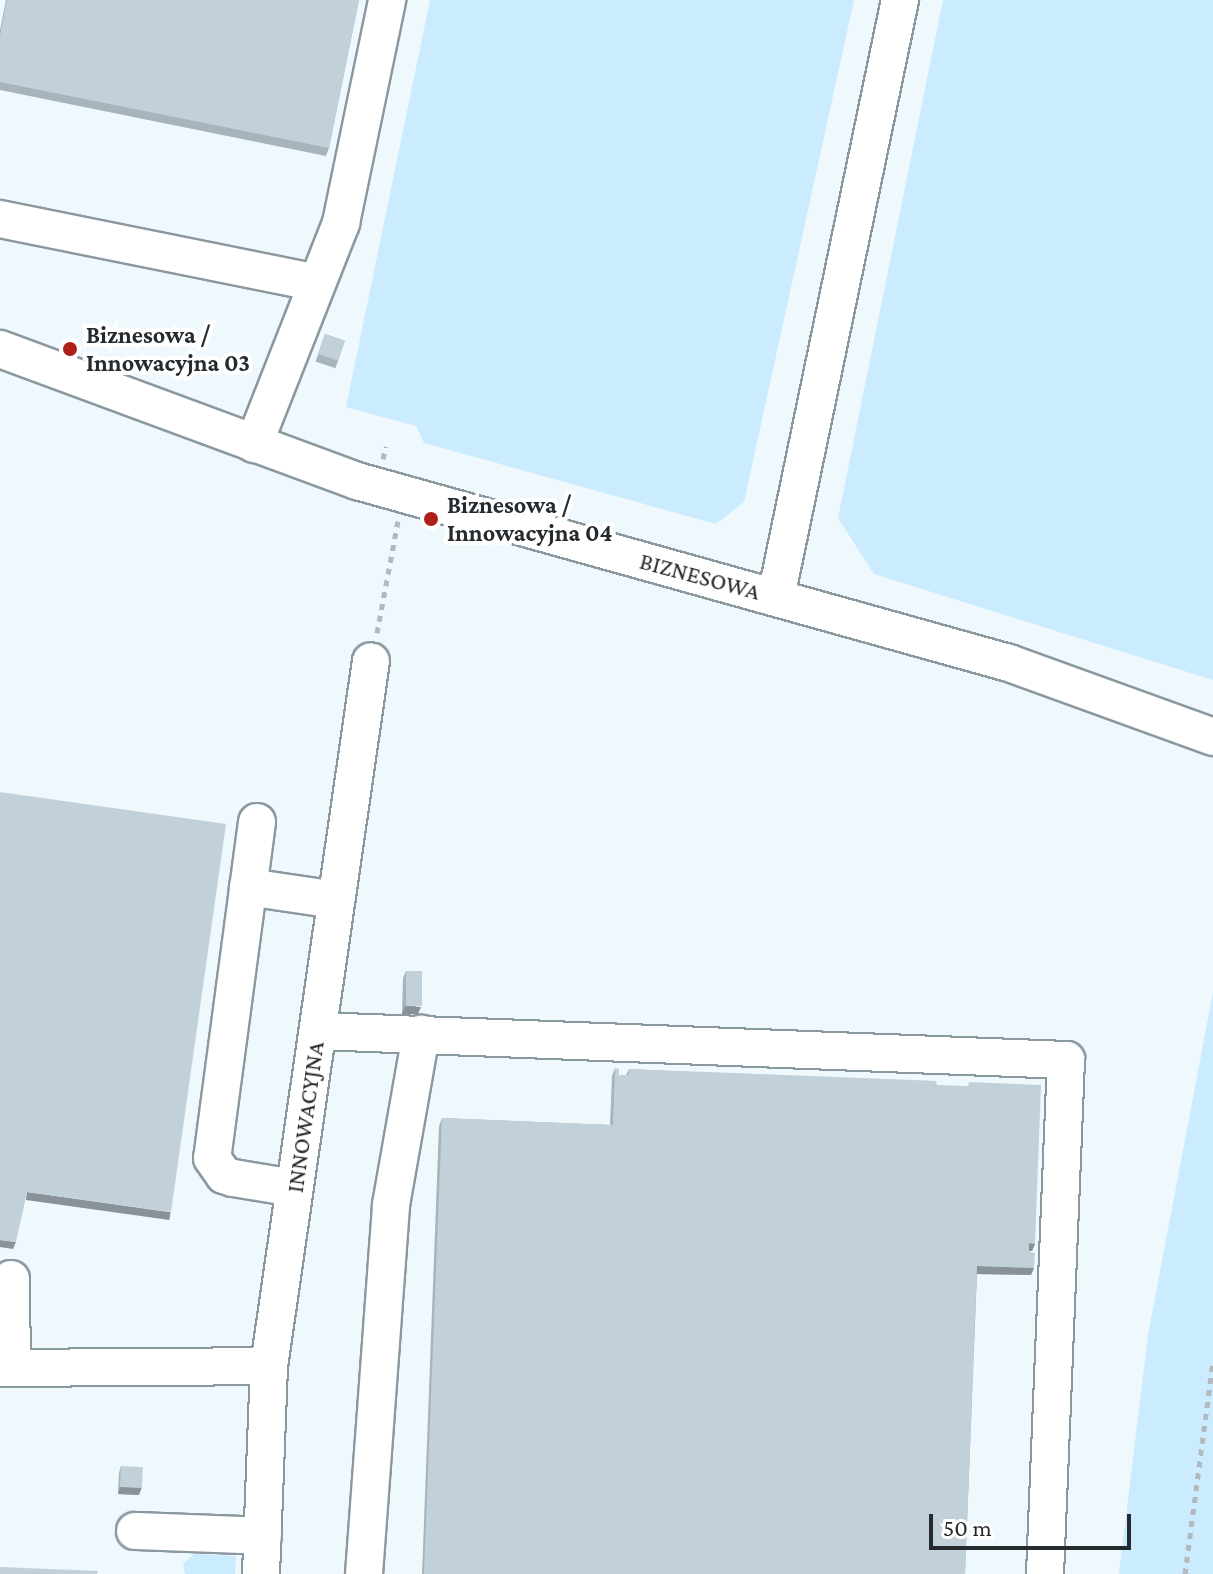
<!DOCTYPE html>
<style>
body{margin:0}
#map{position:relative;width:1213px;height:1574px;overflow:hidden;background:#eff8fd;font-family:"Crimson Pro",serif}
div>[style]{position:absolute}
.green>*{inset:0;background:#cbebfe}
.path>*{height:5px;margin-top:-2.5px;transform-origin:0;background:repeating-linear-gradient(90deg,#b2babe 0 6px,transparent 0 12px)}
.roads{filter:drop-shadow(2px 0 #8a98a0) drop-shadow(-2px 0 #8a98a0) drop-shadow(0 2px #8a98a0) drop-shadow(0 -2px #8a98a0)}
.minor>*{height:36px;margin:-18px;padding:0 18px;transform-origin:18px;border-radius:18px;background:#fff}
.wall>*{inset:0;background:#a7b4bb;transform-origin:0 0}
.shaded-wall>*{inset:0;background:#889298;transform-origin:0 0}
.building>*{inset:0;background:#c2d1d9;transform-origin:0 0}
.dots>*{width:22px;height:22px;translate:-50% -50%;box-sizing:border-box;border:4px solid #fff;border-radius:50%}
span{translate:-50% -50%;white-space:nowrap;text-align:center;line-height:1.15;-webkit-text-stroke:8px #fff;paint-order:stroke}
.poi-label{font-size:24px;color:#242a2d;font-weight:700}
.left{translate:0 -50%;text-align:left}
.street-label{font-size:24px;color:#242a2d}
.scale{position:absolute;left:929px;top:1514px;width:202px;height:36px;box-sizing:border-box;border:4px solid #242a2d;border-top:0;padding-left:10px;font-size:24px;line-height:28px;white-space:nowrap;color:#242a2d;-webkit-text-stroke:6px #fff;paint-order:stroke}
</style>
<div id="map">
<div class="green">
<i style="clip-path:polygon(430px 0,854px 0,744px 502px,716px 524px,424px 443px,416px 426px,346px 407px)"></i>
<i style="clip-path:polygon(943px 0,1213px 0,1213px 680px,874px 574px,838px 518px)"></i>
<i style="clip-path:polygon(1213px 992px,1213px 1574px,1119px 1574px,1148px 1335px)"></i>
<i style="clip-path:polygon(194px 1554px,236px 1556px,235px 1574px,185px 1574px,183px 1564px)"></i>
</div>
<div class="path">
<i style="left:383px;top:459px;width:13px;rotate:-77deg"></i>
<i style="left:377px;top:633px;width:114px;rotate:-79.4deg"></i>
<i style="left:1185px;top:1574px;width:215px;rotate:-82.5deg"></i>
</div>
<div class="roads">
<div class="minor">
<i style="left:0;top:219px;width:322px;rotate:11.4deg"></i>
<i style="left:0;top:349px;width:381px;rotate:20.3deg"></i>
<i style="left:357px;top:481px;width:677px;rotate:15.6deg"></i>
<i style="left:1009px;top:663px;width:217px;rotate:19.9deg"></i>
<i style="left:254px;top:444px;width:238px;rotate:-68.5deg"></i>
<i style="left:341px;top:223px;width:228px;rotate:-78.3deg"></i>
<i style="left:776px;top:597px;width:610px;rotate:-78.27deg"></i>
<i style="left:257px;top:822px;width:339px;rotate:97.6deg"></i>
<i style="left:212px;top:1158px;width:21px;rotate:55deg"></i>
<i style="left:224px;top:1175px;width:9px;rotate:18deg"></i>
<i style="left:233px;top:1178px;width:62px;rotate:9.3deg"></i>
<i style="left:248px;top:887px;width:89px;rotate:8.4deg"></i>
<i style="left:318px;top:1031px;width:749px;rotate:2.22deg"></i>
<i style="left:1066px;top:1060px;width:514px;rotate:92.34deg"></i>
<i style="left:11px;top:1279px;width:89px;rotate:89.4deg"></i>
<i style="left:0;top:1368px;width:269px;rotate:-0.4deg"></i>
<i style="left:135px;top:1531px;width:128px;rotate:2.2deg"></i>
<i style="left:261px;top:1574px;width:208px;rotate:-87.8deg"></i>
<i style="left:269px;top:1366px;width:712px;rotate:-81.77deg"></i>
<i style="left:364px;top:1574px;width:370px;rotate:-85.8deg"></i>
<i style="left:391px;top:1205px;width:174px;rotate:-80deg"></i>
</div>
</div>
<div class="wall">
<i style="clip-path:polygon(6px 0,359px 0,329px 148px,326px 156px,0 90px,0 30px)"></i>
<i style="left:325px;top:334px;width:21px;height:29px;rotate:19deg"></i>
<i style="clip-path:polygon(406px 971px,418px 1014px,402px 1014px,403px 978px)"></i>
<i style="clip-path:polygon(615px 1068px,619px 1075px,626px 1075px,629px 1069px,937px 1085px,1035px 1244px,1032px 1251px,1029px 1251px,1034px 1268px,1031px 1275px,977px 1274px,965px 1574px,422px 1574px,439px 1126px,442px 1118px,610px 1125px,612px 1076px)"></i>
<i style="clip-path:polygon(121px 1466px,139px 1495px,118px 1494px,119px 1473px)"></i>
</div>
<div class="shaded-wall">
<i style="clip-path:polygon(405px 1006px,421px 1007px,418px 1014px,402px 1014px)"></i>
<i style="left:27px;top:1192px;width:145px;height:8px;rotate:8deg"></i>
<i style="clip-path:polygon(0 1240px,16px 1242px,13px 1249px,0 1247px)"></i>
<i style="clip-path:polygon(1029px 1243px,1035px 1244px,1032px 1251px,1026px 1251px)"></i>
<i style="clip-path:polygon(977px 1266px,1034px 1268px,1031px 1275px,974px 1274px)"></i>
<i style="clip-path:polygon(120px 1487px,142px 1487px,139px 1495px,118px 1494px)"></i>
</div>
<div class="building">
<i style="clip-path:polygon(7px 0,359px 0,329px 148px,0 82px,0 36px)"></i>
<i style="left:325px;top:334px;width:21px;height:21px;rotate:19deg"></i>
<i style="clip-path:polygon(0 792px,226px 824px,171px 1212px,27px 1192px,16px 1242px,0 1240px)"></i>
<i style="left:406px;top:971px;width:16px;height:35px"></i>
<i style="clip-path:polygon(615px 1068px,619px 1069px,619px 1075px,628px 1075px,629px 1069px,936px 1081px,937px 1085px,968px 1086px,969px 1082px,1041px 1085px,1035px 1244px,1029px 1243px,1029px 1252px,1035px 1253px,1034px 1268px,977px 1266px,965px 1574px,424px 1574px,442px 1118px,613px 1125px)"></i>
<i style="left:121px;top:1466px;width:22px;height:21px;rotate:3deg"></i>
<i style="clip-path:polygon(0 1567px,98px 1571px,97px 1574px,0 1574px)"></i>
</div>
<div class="dots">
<i style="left:70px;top:349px;background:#af1f19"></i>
<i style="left:431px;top:519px;background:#af1f19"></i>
</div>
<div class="poi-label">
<span class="left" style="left:86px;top:349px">Biznesowa /<br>Innowacyjna 03</span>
<span class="left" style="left:447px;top:519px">Biznesowa /<br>Innowacyjna 04</span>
</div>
<div class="street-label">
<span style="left:700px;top:576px;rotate:15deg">BIZNESOWA</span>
<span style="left:305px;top:1117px;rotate:-82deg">INNOWACYJNA</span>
</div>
<div class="scale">50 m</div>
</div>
